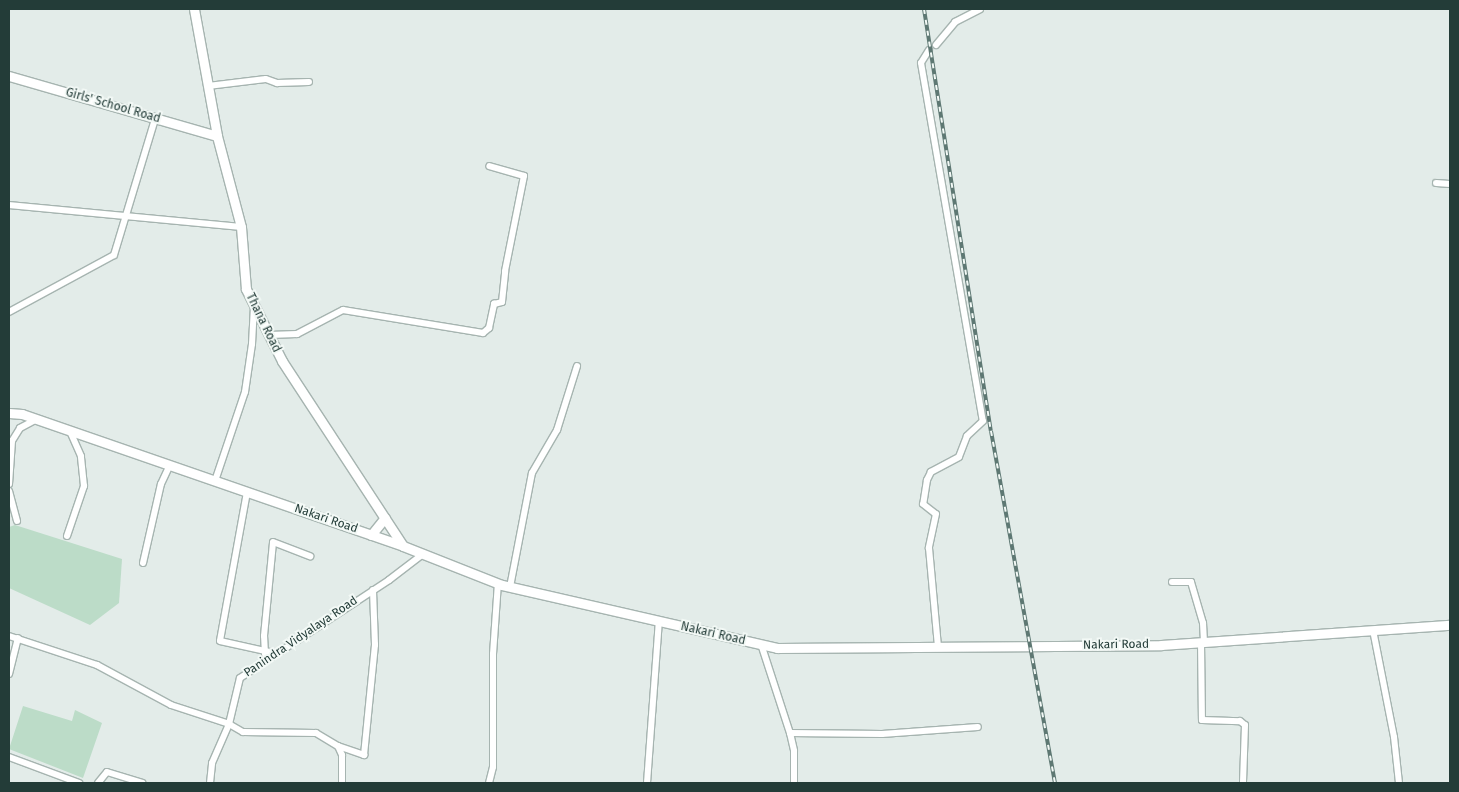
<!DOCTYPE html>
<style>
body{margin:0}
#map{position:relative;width:1459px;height:792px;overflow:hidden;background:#e3ece9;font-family:"Fira Sans",sans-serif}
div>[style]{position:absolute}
.green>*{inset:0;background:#bcdcc8}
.roads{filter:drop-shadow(1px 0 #a6b4b0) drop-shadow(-1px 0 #a6b4b0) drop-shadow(0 1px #a6b4b0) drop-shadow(0 -1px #a6b4b0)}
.street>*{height:6px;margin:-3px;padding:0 3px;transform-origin:3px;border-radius:3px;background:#fff}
.secondary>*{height:9px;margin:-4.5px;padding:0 4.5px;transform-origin:4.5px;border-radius:4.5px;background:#fff}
.rail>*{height:4px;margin-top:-2px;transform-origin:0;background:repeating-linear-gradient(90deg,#f3f9f6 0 5.5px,#5e7873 0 11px);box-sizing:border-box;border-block:1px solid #5e7873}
span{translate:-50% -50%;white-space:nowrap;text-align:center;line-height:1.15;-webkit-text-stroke:4px #f3f9f6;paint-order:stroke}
.street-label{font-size:12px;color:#233c38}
.frame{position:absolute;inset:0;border:10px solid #233c38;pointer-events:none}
</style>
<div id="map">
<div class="green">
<i style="clip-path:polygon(15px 525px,122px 559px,119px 603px,90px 625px,9px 588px,9px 527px)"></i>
<i style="clip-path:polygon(23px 706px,72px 721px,75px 710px,102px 723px,83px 778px,9px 749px)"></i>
</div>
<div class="roads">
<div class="street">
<i style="left:936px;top:45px;width:30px;rotate:-50deg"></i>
<i style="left:955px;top:22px;width:28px;rotate:-27deg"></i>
<i style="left:929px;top:50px;width:15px;rotate:122deg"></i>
<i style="left:921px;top:63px;width:363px;rotate:80.2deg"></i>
<i style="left:983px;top:421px;width:22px;rotate:137deg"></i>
<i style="left:967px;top:436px;width:22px;rotate:111deg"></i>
<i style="left:959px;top:457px;width:32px;rotate:152deg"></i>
<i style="left:931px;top:472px;width:9px;rotate:117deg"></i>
<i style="left:927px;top:480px;width:24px;rotate:99deg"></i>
<i style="left:923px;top:504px;width:16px;rotate:38deg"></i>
<i style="left:936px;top:514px;width:35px;rotate:102deg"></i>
<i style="left:929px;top:548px;width:99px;rotate:84.8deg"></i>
<i style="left:208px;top:86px;width:58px;rotate:-6.9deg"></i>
<i style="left:266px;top:79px;width:12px;rotate:20deg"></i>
<i style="left:277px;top:83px;width:32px;rotate:-2deg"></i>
<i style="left:1436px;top:183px;width:14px;rotate:4deg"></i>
<i style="left:9px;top:205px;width:233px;rotate:5.4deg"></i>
<i style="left:9px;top:312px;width:119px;rotate:-28.5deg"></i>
<i style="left:114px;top:255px;width:142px;rotate:-73.2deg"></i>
<i style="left:269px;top:335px;width:28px;rotate:-2deg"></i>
<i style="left:297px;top:334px;width:52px;rotate:-27.6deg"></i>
<i style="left:343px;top:310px;width:142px;rotate:9.3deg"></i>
<i style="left:483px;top:333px;width:8px;rotate:-40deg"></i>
<i style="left:489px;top:328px;width:25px;rotate:-78deg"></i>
<i style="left:494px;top:304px;width:8px;rotate:-14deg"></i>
<i style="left:502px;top:302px;width:31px;rotate:-84deg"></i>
<i style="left:505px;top:271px;width:97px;rotate:-78.7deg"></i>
<i style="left:524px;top:176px;width:36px;rotate:-164deg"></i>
<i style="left:215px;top:481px;width:94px;rotate:-71.4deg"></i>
<i style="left:245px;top:392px;width:49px;rotate:-81.7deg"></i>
<i style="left:252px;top:344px;width:38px;rotate:-87deg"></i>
<i style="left:9px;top:484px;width:43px;rotate:-86deg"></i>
<i style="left:12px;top:441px;width:15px;rotate:-58deg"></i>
<i style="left:20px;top:428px;width:19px;rotate:-28deg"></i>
<i style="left:9px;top:491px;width:31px;rotate:75deg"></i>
<i style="left:247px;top:492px;width:151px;rotate:100.3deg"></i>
<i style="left:220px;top:641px;width:55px;rotate:12.5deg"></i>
<i style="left:67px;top:536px;width:53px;rotate:-71.2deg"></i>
<i style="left:84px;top:486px;width:30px;rotate:-96deg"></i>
<i style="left:81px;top:456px;width:27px;rotate:-114deg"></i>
<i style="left:143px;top:563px;width:81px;rotate:-77.2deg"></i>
<i style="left:161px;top:484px;width:21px;rotate:-65deg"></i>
<i style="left:1172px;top:582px;width:19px"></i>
<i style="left:1191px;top:582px;width:43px;rotate:73.7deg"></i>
<i style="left:1203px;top:623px;width:19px;rotate:87deg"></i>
<i style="left:510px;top:587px;width:116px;rotate:-79.1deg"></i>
<i style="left:532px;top:473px;width:50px;rotate:-59.8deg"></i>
<i style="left:557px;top:430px;width:67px;rotate:-72.6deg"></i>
<i style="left:1373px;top:630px;width:109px;rotate:78.9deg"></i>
<i style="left:1394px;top:737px;width:46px;rotate:83.8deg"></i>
<i style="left:9px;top:636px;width:93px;rotate:18.2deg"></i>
<i style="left:97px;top:665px;width:84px;rotate:28.4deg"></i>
<i style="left:171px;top:705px;width:61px;rotate:18.1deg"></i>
<i style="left:229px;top:724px;width:47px;rotate:-76.6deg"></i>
<i style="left:240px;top:678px;width:178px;rotate:-33.3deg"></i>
<i style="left:389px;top:580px;width:43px;rotate:-37.4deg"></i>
<i style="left:1201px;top:642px;width:78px;rotate:89.3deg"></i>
<i style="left:1202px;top:720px;width:38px;rotate:2deg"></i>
<i style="left:1240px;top:721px;width:6px;rotate:39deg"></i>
<i style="left:1245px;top:725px;width:58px;rotate:92deg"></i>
<i style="left:761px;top:644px;width:94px;rotate:72deg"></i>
<i style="left:790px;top:733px;width:18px;rotate:77deg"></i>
<i style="left:794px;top:751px;width:32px;rotate:90deg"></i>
<i style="left:265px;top:654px;width:18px;rotate:-93deg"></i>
<i style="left:264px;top:636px;width:94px;rotate:-84.5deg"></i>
<i style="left:273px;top:542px;width:40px;rotate:21deg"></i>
<i style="left:9px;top:674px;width:37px;rotate:-76deg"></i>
<i style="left:790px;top:733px;width:92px;rotate:0.6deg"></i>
<i style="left:882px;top:734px;width:96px;rotate:-4.2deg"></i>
<i style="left:338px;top:746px;width:10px;rotate:66deg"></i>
<i style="left:342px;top:755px;width:28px;rotate:90deg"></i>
<i style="left:9px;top:757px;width:75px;rotate:20.4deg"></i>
<i style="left:98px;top:783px;width:14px;rotate:-51deg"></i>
<i style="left:107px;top:772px;width:37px;rotate:17deg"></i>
<i style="left:210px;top:783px;width:20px;rotate:-84deg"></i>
<i style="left:212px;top:763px;width:43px;rotate:-66.4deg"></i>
<i style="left:229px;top:724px;width:16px;rotate:30deg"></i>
<i style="left:243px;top:732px;width:73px;rotate:0.8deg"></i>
<i style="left:316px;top:733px;width:26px;rotate:31deg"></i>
<i style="left:338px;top:746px;width:28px;rotate:19deg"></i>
<i style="left:364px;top:755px;width:111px;rotate:-84.3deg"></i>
<i style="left:375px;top:645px;width:55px;rotate:-92.1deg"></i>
<i style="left:489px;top:783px;width:16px;rotate:-76deg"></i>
<i style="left:493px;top:767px;width:113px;rotate:-90deg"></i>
<i style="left:493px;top:654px;width:71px;rotate:-86deg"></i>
<i style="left:647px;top:783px;width:162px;rotate:-85.8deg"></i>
</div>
<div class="secondary">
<i style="left:194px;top:9px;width:129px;rotate:79.7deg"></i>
<i style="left:217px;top:136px;width:94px;rotate:75.2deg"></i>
<i style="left:241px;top:227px;width:62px;rotate:85.4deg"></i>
<i style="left:246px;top:289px;width:80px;rotate:63.4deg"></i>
<i style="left:282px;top:361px;width:221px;rotate:56.8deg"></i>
<i style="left:9px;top:76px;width:216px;rotate:16.1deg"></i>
<i style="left:9px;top:413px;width:13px;rotate:4deg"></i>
<i style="left:22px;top:414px;width:403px;rotate:19.1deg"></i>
<i style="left:403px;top:546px;width:106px;rotate:21.5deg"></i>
<i style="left:502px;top:585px;width:282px;rotate:12.9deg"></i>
<i style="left:777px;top:648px;width:384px;rotate:-0.4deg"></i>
<i style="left:1161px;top:645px;width:290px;rotate:-4deg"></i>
<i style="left:371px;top:535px;width:22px;rotate:-51deg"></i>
</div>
</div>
<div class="rail">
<i style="left:924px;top:9px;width:427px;rotate:81deg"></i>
<i style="left:991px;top:431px;width:358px;rotate:79.7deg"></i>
</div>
<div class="street-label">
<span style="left:113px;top:106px;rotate:16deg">Girls' School Road</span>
<span style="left:263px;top:323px;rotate:64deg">Thana Road</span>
<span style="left:326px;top:519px;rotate:19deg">Nakari Road</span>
<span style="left:713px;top:634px;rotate:13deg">Nakari Road</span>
<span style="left:301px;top:637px;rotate:-34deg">Panindra Vidyalaya Road</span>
<span style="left:1116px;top:645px;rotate:-1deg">Nakari Road</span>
</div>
<div class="frame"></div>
</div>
